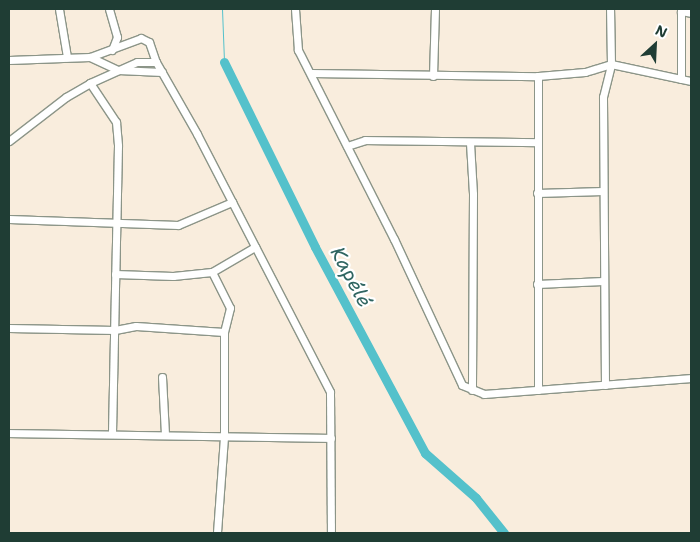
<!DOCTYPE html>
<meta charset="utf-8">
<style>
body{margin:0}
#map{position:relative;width:700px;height:542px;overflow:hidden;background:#f9eddd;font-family:"Shantell Sans",sans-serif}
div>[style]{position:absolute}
.stream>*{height:1px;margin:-0.5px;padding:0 0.5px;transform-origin:0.5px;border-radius:0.5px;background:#54c1cb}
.river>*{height:9px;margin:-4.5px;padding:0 4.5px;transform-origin:4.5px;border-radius:4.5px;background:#54c1cb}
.roads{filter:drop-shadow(1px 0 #8c9588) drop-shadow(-1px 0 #8c9588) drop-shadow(0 1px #8c9588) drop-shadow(0 -1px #8c9588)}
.minor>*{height:7px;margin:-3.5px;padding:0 3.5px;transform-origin:3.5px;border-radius:3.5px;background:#fff}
span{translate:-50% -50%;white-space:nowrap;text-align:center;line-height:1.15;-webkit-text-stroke:4.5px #fff;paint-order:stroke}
.water-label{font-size:20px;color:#2f6561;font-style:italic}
.frame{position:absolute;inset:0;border:10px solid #1f3d34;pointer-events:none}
.north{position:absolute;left:630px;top:20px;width:50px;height:50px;-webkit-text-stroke:4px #fff;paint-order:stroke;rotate:25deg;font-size:14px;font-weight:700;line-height:20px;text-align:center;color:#1f3d34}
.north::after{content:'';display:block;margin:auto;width:18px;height:22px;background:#1f3d34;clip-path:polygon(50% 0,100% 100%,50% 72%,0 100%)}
</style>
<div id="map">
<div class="stream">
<i style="left:222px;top:9px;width:53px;rotate:87.8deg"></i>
</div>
<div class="river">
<i style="left:224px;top:62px;width:206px;rotate:63.8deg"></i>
<i style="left:315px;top:247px;width:234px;rotate:61.9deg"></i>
<i style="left:425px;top:453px;width:68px;rotate:41.4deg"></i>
<i style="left:476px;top:498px;width:45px;rotate:51.3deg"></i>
</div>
<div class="roads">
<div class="minor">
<i style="left:59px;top:9px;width:49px;rotate:80.5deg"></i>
<i style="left:109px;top:9px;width:29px;rotate:74deg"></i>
<i style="left:117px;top:37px;width:14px;rotate:111deg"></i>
<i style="left:295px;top:9px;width:41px;rotate:85.8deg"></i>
<i style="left:298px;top:50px;width:212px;rotate:63.1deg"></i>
<i style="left:394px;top:239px;width:161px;rotate:65deg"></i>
<i style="left:462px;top:385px;width:24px;rotate:22deg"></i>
<i style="left:484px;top:394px;width:208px;rotate:-4.4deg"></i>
<i style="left:681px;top:11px;width:10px;rotate:11deg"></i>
<i style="left:90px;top:57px;width:31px;rotate:25deg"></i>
<i style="left:118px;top:70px;width:44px;rotate:2.6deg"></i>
<i style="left:9px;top:60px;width:81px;rotate:-2.1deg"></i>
<i style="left:90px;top:57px;width:54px;rotate:-20.4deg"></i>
<i style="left:141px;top:38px;width:9px;rotate:27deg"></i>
<i style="left:149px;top:42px;width:21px;rotate:71deg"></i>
<i style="left:156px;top:62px;width:83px;rotate:60.3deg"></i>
<i style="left:197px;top:134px;width:290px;rotate:62.7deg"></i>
<i style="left:330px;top:392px;width:141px;rotate:89.6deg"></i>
<i style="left:311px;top:73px;width:227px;rotate:0.8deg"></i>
<i style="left:538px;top:76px;width:47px;rotate:-4.9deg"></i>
<i style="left:585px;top:72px;width:27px;rotate:-17deg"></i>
<i style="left:611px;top:64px;width:82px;rotate:12deg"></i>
<i style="left:433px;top:76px;width:67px;rotate:-88.3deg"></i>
<i style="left:538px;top:76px;width:314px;rotate:90deg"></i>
<i style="left:681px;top:79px;width:70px;rotate:-90deg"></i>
<i style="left:90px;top:83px;width:47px;rotate:56.3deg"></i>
<i style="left:116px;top:122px;width:24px;rotate:85deg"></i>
<i style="left:118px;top:146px;width:288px;rotate:91.2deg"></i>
<i style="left:9px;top:141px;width:72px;rotate:-37.7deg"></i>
<i style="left:66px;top:97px;width:28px;rotate:-30deg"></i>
<i style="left:90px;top:83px;width:51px;rotate:-24.1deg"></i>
<i style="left:137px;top:62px;width:19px"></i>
<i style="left:470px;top:143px;width:51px;rotate:86.6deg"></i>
<i style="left:473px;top:194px;width:196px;rotate:90.3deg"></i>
<i style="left:347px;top:146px;width:19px;rotate:-18deg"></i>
<i style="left:365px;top:140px;width:173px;rotate:0.7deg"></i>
<i style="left:537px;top:193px;width:66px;rotate:-1.7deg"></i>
<i style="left:9px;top:219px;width:169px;rotate:2deg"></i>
<i style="left:178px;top:225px;width:59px;rotate:-23.1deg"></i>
<i style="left:212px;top:272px;width:40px;rotate:63.4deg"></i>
<i style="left:230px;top:308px;width:25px;rotate:104deg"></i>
<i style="left:224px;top:332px;width:105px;rotate:90deg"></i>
<i style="left:224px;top:437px;width:96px;rotate:94.2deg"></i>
<i style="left:115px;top:274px;width:58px;rotate:2deg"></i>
<i style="left:173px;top:276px;width:39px;rotate:-6deg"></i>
<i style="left:212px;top:272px;width:50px;rotate:-30.2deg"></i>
<i style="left:537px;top:284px;width:66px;rotate:-2.6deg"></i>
<i style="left:9px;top:328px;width:106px;rotate:1.1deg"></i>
<i style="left:115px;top:330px;width:21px;rotate:-11deg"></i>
<i style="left:136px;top:326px;width:88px;rotate:3.9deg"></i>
<i style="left:162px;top:377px;width:58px;rotate:87deg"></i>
<i style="left:605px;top:385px;width:288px;rotate:-90.4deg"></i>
<i style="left:603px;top:97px;width:34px;rotate:-76deg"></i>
<i style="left:611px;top:64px;width:55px;rotate:-91deg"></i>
<i style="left:9px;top:433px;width:322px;rotate:0.9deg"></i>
</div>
</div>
<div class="water-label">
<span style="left:351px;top:277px;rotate:62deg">Kapélé</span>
</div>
<div class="frame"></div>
<div class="north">N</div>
</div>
